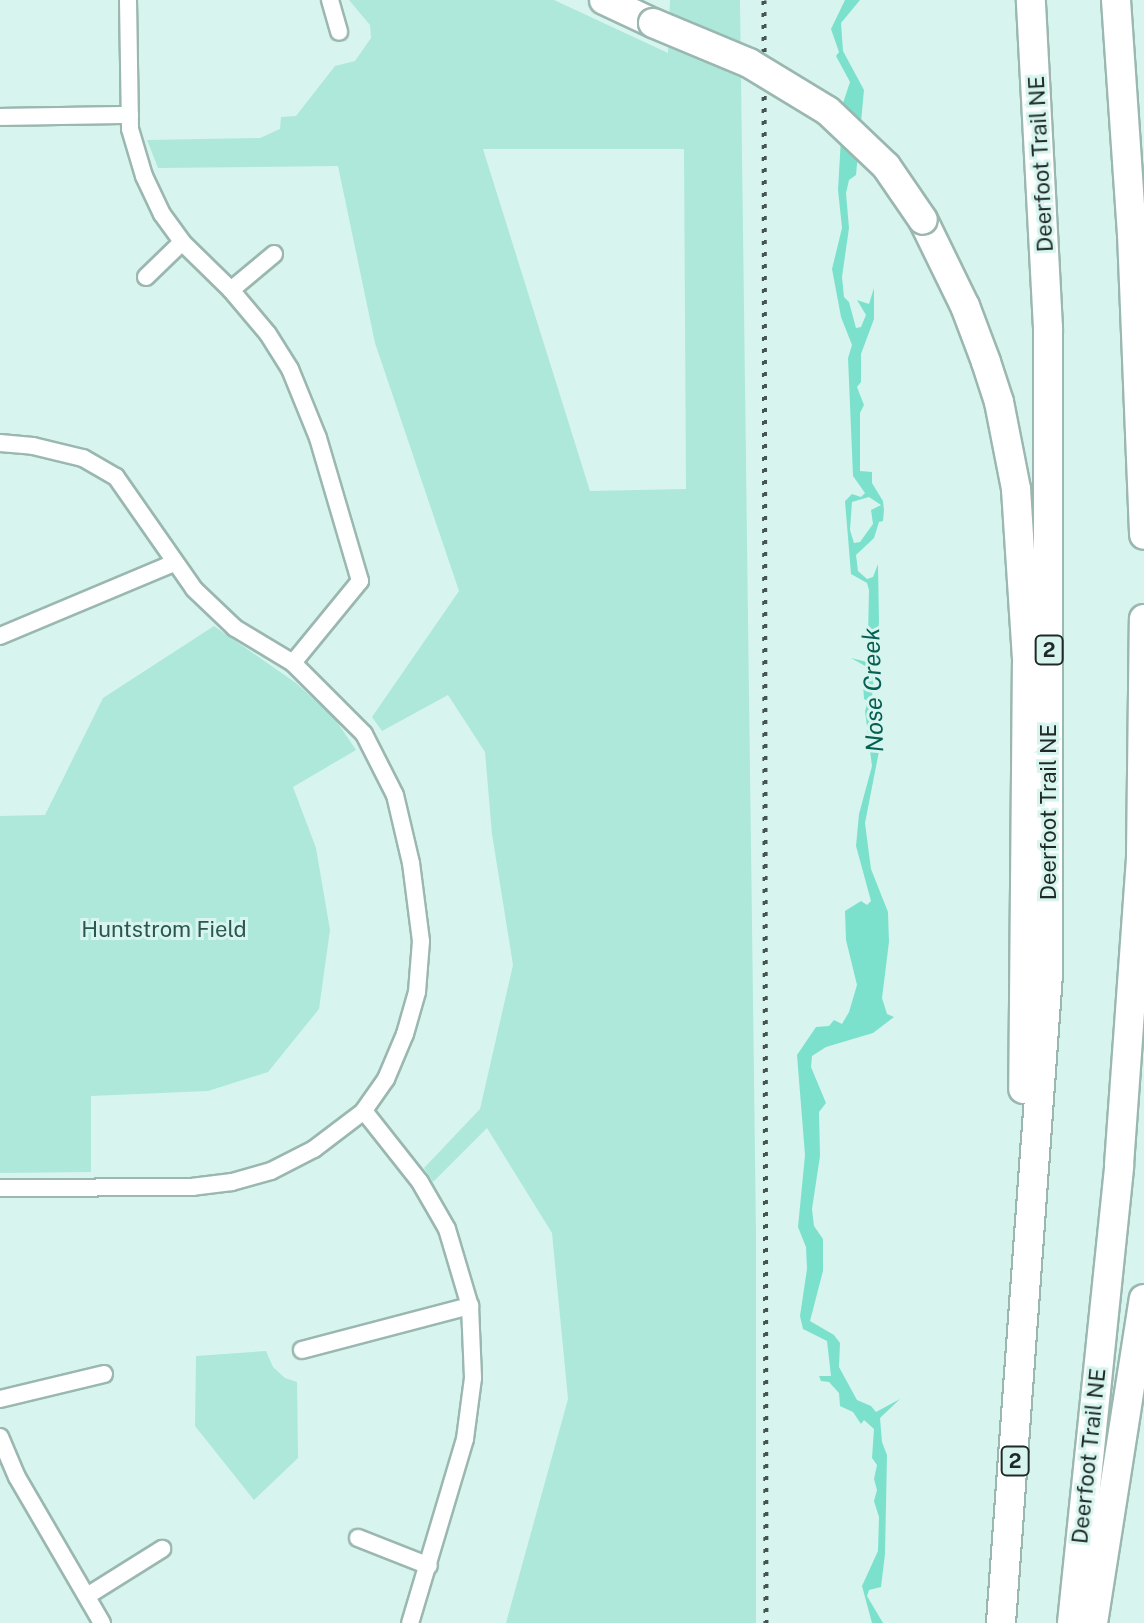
<!DOCTYPE html>
<style>
body{margin:0}
#map{position:relative;width:1144px;height:1623px;overflow:hidden;background:#d7f5ee;font-family:"Public Sans",sans-serif}
div>[style]{position:absolute}
.green>*{inset:0;background:#ade8db}
.water>*{inset:0;background:#7be1cd}
.roads{filter:drop-shadow(2px 0 #9ab7b0) drop-shadow(-2px 0 #9ab7b0) drop-shadow(0 2px #9ab7b0) drop-shadow(0 -2px #9ab7b0)}
.minor>*{height:16px;margin:-8px;padding:0 8px;transform-origin:8px;border-radius:8px;background:#fff}
.motorway>*{height:28px;margin:-14px;padding:0 14px;transform-origin:14px;border-radius:14px;background:#fff}
.rail>*{height:5px;margin-top:-2.5px;transform-origin:0;background:repeating-linear-gradient(90deg,#465552 0 4px,transparent 0 12px)}
.bridges{filter:drop-shadow(2px 0 #9ab7b0) drop-shadow(-2px 0 #9ab7b0) drop-shadow(0 2px #9ab7b0) drop-shadow(0 -2px #9ab7b0)}
.motorway-bridge>*{height:28px;margin:-14px;padding:0 14px;transform-origin:14px;border-radius:14px;background:#fff}
span{translate:-50% -50%;white-space:nowrap;text-align:center;line-height:1.15;-webkit-text-stroke:6px #d7f5ee;paint-order:stroke}
.shield-label span{padding:2px 6px;background:#d7f5ee;border:2px solid;border-radius:6px;-webkit-text-stroke-width:0}
.shield-label{font-size:20px;color:#1f2a28;font-weight:700}
.street-label{font-size:22px;color:#1f2a28}
.park-label{font-size:22px;color:#2a574e}
.water-label{font-size:24px;color:#055f53;font-style:italic}
</style>
<div id="map">
<div class="green">
<i style="clip-path:polygon(evenodd,349px 0,554px 0,668px 53px,670px 0,740px 0,756px 1233px,756px 1623px,506px 1623px,568px 1399px,552px 1233px,487px 1128px,433px 1182px,424px 1168px,480px 1109px,513px 965px,492px 834px,485px 752px,448px 695px,382px 731px,372px 717px,459px 591px,375px 343px,338px 166px,158px 168px,147px 140px,260px 138px,280px 129px,281px 117px,296px 116px,335px 66px,355px 61px,371px 38px,370px 25px,349px 0,483px 149px,684px 149px,686px 489px,590px 491px,483px 149px)"></i>
<i style="clip-path:polygon(214px 626px,296px 683px,335px 719px,356px 750px,293px 787px,316px 848px,330px 930px,319px 1009px,268px 1072px,208px 1091px,91px 1096px,91px 1172px,0 1173px,0 816px,45px 815px,103px 698px)"></i>
<i style="clip-path:polygon(266px 1351px,273px 1367px,285px 1378px,297px 1382px,298px 1458px,254px 1500px,195px 1426px,196px 1356px)"></i>
</div>
<div class="water">
<i style="clip-path:polygon(evenodd,845px 0,860px 0,841px 23px,843px 51px,864px 90px,856px 175px,849px 180px,846px 193px,849px 228px,842px 277px,844px 297px,849px 302px,856px 328px,861px 327px,866px 315px,857px 300px,869px 304px,874px 288px,874px 319px,861px 354px,861px 382px,857px 387px,864px 405px,860px 413px,860px 471px,872px 472px,872px 483px,883px 501px,884px 510px,883px 521px,879px 522px,874px 538px,856px 555px,858px 571px,867px 579px,873px 577px,878px 564px,879px 622px,872px 697px,881px 716px,882px 736px,865px 823px,871px 869px,888px 912px,889px 942px,882px 998px,887px 1014px,894px 1017px,873px 1033px,826px 1047px,812px 1056px,811px 1067px,826px 1103px,819px 1112px,820px 1156px,812px 1209px,814px 1226px,823px 1239px,823px 1271px,810px 1321px,834px 1335px,840px 1343px,839px 1367px,857px 1400px,871px 1406px,876px 1412px,900px 1399px,880px 1418px,882px 1442px,887px 1455px,885px 1554px,881px 1587px,869px 1590px,867px 1596px,883px 1623px,872px 1623px,862px 1586px,878px 1551px,879px 1517px,874px 1501px,877px 1490px,874px 1479px,877px 1465px,872px 1458px,874px 1429px,864px 1420px,861px 1424px,853px 1412px,840px 1406px,839px 1393px,829px 1382px,821px 1381px,819px 1376px,831px 1376px,827px 1341px,803px 1329px,800px 1316px,807px 1269px,806px 1247px,798px 1227px,805px 1155px,797px 1055px,816px 1027px,829px 1026px,834px 1020px,842px 1024px,849px 1012px,857px 985px,846px 940px,845px 911px,861px 901px,867px 905px,871px 901px,856px 846px,859px 814px,872px 766px,865px 711px,868px 701px,864px 699px,863px 683px,867px 667px,851px 658px,867px 662px,871px 650px,868px 636px,869px 590px,867px 583px,851px 574px,845px 501px,852px 494px,861px 497px,865px 493px,853px 476px,848px 358px,852px 345px,841px 317px,832px 269px,842px 228px,838px 190px,843px 103px,850px 82px,836px 56px,839px 52px,831px 29px,845px 0,869px 497px,881px 505px,871px 510px,873px 524px,860px 542px,854px 543px,850px 530px,852px 502px,869px 497px)"></i>
</div>
<div class="roads">
<div class="minor">
<i style="left:128px;top:0;width:129px;rotate:89.1deg"></i>
<i style="left:130px;top:129px;width:49px;rotate:73.4deg"></i>
<i style="left:144px;top:176px;width:42px;rotate:64.7deg"></i>
<i style="left:162px;top:214px;width:34px;rotate:54deg"></i>
<i style="left:182px;top:242px;width:69px;rotate:44.4deg"></i>
<i style="left:231px;top:290px;width:57px;rotate:49.9deg"></i>
<i style="left:268px;top:334px;width:41px;rotate:57.8deg"></i>
<i style="left:290px;top:369px;width:74px;rotate:67.9deg"></i>
<i style="left:318px;top:438px;width:149px;rotate:73.6deg"></i>
<i style="left:360px;top:581px;width:106px;rotate:129.3deg"></i>
<i style="left:330px;top:0;width:33px;rotate:74deg"></i>
<i style="left:0;top:117px;width:130px;rotate:-0.9deg"></i>
<i style="left:146px;top:277px;width:50px;rotate:-44.2deg"></i>
<i style="left:231px;top:290px;width:56px;rotate:-39.9deg"></i>
<i style="left:0;top:443px;width:33px;rotate:5deg"></i>
<i style="left:33px;top:446px;width:51px;rotate:13.5deg"></i>
<i style="left:83px;top:458px;width:38px;rotate:30deg"></i>
<i style="left:116px;top:477px;width:136px;rotate:55.1deg"></i>
<i style="left:194px;top:589px;width:57px;rotate:43.6deg"></i>
<i style="left:235px;top:628px;width:68px;rotate:31.1deg"></i>
<i style="left:293px;top:663px;width:100px;rotate:45deg"></i>
<i style="left:364px;top:734px;width:68px;rotate:63.1deg"></i>
<i style="left:395px;top:795px;width:70px;rotate:76.8deg"></i>
<i style="left:411px;top:863px;width:79px;rotate:82.7deg"></i>
<i style="left:421px;top:941px;width:51px;rotate:94.5deg"></i>
<i style="left:417px;top:992px;width:44px;rotate:105.9deg"></i>
<i style="left:405px;top:1034px;width:49px;rotate:112.9deg"></i>
<i style="left:386px;top:1079px;width:39px;rotate:125deg"></i>
<i style="left:364px;top:1111px;width:63px;rotate:142.8deg"></i>
<i style="left:314px;top:1149px;width:48px;rotate:152.9deg"></i>
<i style="left:271px;top:1171px;width:41px;rotate:164.2deg"></i>
<i style="left:232px;top:1182px;width:39px;rotate:173deg"></i>
<i style="left:193px;top:1187px;width:193px;rotate:179.7deg"></i>
<i style="left:0;top:636px;width:189px;rotate:-22.8deg"></i>
<i style="left:364px;top:1111px;width:90px;rotate:51.7deg"></i>
<i style="left:420px;top:1182px;width:54px;rotate:60.1deg"></i>
<i style="left:447px;top:1229px;width:80px;rotate:73.4deg"></i>
<i style="left:470px;top:1306px;width:72px;rotate:87.6deg"></i>
<i style="left:473px;top:1378px;width:62px;rotate:97.5deg"></i>
<i style="left:465px;top:1439px;width:192px;rotate:106.6deg"></i>
<i style="left:302px;top:1350px;width:174px;rotate:-14.7deg"></i>
<i style="left:0;top:1399px;width:107px;rotate:-13.5deg"></i>
<i style="left:0;top:1437px;width:43px;rotate:67deg"></i>
<i style="left:17px;top:1477px;width:169px;rotate:59.8deg"></i>
<i style="left:358px;top:1538px;width:76px;rotate:21.5deg"></i>
<i style="left:87px;top:1596px;width:89px;rotate:-32.1deg"></i>
</div>
<div class="motorway">
<i style="left:604px;top:0;width:54px;rotate:25.1deg"></i>
<i style="left:1116px;top:0;width:235px;rotate:86.1deg"></i>
<i style="left:1132px;top:234px;width:301px;rotate:87.7deg"></i>
<i style="left:923px;top:220px;width:96px;rotate:64deg"></i>
<i style="left:965px;top:306px;width:60px;rotate:69.4deg"></i>
<i style="left:986px;top:362px;width:42px;rotate:72deg"></i>
<i style="left:999px;top:402px;width:89px;rotate:78.9deg"></i>
<i style="left:1016px;top:489px;width:168px;rotate:86.3deg"></i>
<i style="left:1027px;top:657px;width:432px;rotate:90.5deg"></i>
<i style="left:1001px;top:1623px;width:651px;rotate:-85.86deg"></i>
<i style="left:1048px;top:974px;width:646px;rotate:-90deg"></i>
<i style="left:1048px;top:328px;width:328px;rotate:-93deg"></i>
<i style="left:1072px;top:1623px;width:460px;rotate:-84.1deg"></i>
<i style="left:1119px;top:1165px;width:311px;rotate:-85.9deg"></i>
<i style="left:1141px;top:855px;width:236px;rotate:-89.3deg"></i>
<i style="left:1093px;top:1623px;width:328px;rotate:-81.1deg"></i>
</div>
</div>
<div class="rail">
<i style="left:764px;top:0;width:1623px;rotate:89.93deg"></i>
</div>
<div class="bridges">
<div class="motorway-bridge">
<i style="left:653px;top:23px;width:104px;rotate:22.6deg"></i>
<i style="left:749px;top:63px;width:92px;rotate:31.3deg"></i>
<i style="left:828px;top:111px;width:80px;rotate:43.5deg"></i>
<i style="left:886px;top:166px;width:65px;rotate:55.6deg"></i>
</div>
</div>
<div class="shield-label">
<span style="left:1049px;top:650px">2</span>
<span style="left:1015px;top:1461px">2</span>
</div>
<div class="street-label">
<span style="left:1041px;top:164px;rotate:-93deg">Deerfoot Trail NE</span>
<span style="left:1049px;top:812px;rotate:-90deg">Deerfoot Trail NE</span>
<span style="left:1089px;top:1456px;rotate:-84deg">Deerfoot Trail NE</span>
</div>
<div class="park-label">
<span style="left:164px;top:930px">Huntstrom Field</span>
</div>
<div class="water-label">
<span style="left:873px;top:690px;rotate:-92deg">Nose Creek</span>
</div>
</div>
